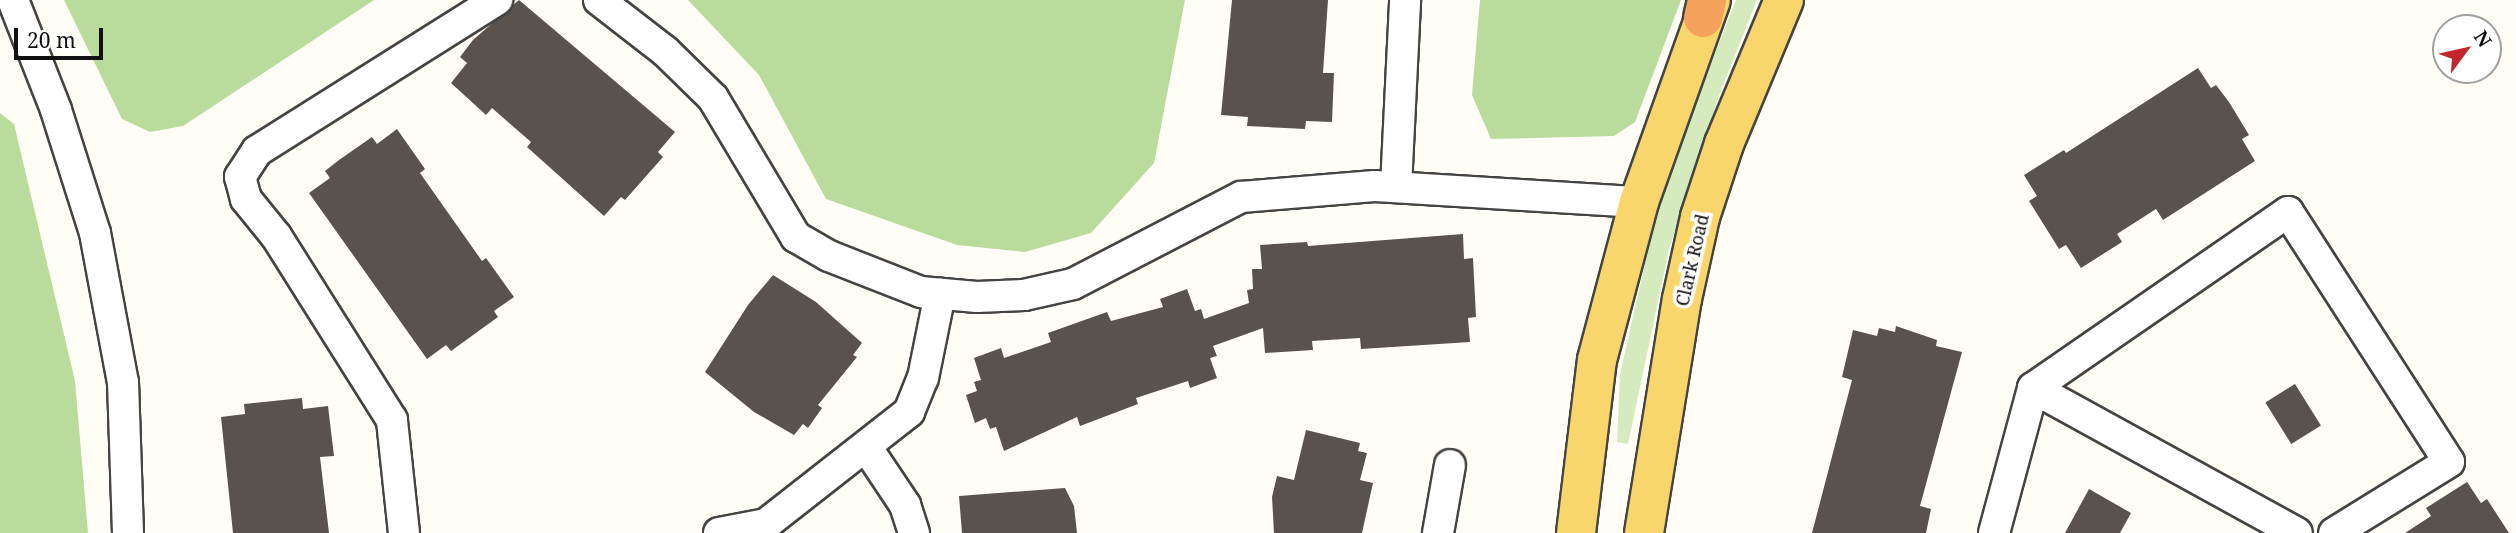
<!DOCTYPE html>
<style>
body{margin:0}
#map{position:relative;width:2516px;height:533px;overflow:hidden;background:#fffdf5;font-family:"Noto Serif",serif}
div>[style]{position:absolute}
.green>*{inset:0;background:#d5ebbd}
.forest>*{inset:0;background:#b9dc9c}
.building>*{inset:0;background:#5a524d;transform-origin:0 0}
.roads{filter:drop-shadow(2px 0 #444) drop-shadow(-2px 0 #444) drop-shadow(0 2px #444) drop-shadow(0 -2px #444)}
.minor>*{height:30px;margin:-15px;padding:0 15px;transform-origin:15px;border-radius:15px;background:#fff}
.major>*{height:38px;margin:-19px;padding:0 19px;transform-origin:19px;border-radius:19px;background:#f9d66b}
.highway>*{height:38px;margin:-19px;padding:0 19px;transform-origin:19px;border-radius:19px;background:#f5a25d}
span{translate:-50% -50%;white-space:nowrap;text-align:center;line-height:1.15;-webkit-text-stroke:7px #fff;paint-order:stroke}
.street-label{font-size:18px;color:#111}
.north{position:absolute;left:2432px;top:14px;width:70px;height:70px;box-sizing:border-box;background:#fff;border:2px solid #a0a0a0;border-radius:50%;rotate:57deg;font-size:19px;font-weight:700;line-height:28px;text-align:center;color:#111}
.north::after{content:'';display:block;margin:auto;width:24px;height:32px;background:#c4262e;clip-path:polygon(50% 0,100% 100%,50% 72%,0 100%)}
.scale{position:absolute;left:14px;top:28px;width:89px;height:32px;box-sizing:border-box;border:4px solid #111;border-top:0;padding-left:9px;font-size:21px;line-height:24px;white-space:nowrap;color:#111;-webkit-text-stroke:5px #fff;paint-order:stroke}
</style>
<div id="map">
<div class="green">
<i style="clip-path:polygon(1736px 0,1757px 0,1720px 93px,1669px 249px,1628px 444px,1617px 442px,1620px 374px,1652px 233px,1673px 161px)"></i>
</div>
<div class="forest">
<i style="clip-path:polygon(64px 0,374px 0,183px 126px,150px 132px,122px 119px)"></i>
<i style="clip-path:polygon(688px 0,1185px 0,1154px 163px,1091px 233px,1025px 252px,957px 245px,826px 199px,759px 75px)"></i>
<i style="clip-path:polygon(1480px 0,1681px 0,1635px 122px,1614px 136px,1491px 139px,1472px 95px)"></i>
<i style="clip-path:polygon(0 113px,14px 124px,75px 381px,88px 533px,0 533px)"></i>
</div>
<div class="building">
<i style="clip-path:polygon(519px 0,675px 132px,658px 152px,663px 157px,625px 200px,621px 197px,604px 216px,527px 147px,531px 142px,492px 108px,486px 115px,451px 83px,467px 63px,460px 57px,473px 40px)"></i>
<i style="clip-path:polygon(1232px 0,1328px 0,1323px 73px,1334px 73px,1332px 122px,1306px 121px,1305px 129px,1247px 126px,1248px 117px,1221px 115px)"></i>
<i style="clip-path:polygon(2198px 68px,2211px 88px,2216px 85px,2229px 102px,2249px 135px,2242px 139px,2255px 161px,2163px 220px,2156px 209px,2117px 234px,2122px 242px,2081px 268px,2066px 245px,2059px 249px,2029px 201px,2037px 196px,2024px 175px,2064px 150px,2066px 153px)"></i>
<i style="clip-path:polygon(397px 129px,425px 169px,420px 173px,482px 261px,486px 258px,514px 297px,494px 311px,498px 317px,451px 351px,446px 345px,427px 359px,309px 193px,330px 178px,325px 171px,339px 160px,372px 137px,377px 144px)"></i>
<i style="clip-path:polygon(1463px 234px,1464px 259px,1473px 258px,1476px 317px,1468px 318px,1470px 342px,1361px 349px,1360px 338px,1312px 341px,1313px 350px,1265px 353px,1263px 328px,1213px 346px,1217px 356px,1210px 358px,1217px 378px,1190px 388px,1188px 381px,1136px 398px,1138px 404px,1080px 426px,1077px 417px,1004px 451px,996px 427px,990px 429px,986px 418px,975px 423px,966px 395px,977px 391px,974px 382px,981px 380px,974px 358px,1001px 348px,1004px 358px,1051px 342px,1048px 333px,1107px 312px,1111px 321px,1163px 307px,1160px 299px,1187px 289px,1195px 311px,1201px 309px,1204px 319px,1249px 303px,1247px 290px,1253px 289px,1252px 269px,1262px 269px,1260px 245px,1307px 242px,1308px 246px)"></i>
<i style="clip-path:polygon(773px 275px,816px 302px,862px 343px,853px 355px,857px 357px,818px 405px,822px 408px,808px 428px,803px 424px,794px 435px,754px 412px,705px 372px,748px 305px)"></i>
<i style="clip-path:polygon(1896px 326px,1937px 340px,1936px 346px,1962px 352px,1920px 506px,1931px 509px,1926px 533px,1812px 533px,1852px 380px,1842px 377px,1853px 330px,1877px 336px,1879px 328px,1895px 332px)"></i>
<i style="left:2295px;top:384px;width:49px;height:35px;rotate:58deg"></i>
<i style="clip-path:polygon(302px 398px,303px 409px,328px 406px,334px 456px,320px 457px,329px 533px,233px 533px,221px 417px,245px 414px,244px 404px)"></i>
<i style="clip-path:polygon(1306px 430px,1360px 443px,1358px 451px,1367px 453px,1360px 480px,1373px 483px,1362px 533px,1274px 533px,1272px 497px,1277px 476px,1294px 480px)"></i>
<i style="clip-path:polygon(2467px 482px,2481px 503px,2487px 499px,2509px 533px,2405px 533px,2431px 516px,2426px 508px)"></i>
<i style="clip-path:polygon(1065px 488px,1074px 506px,1077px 533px,962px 533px,959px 496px)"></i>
<i style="clip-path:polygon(2089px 489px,2131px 513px,2120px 533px,2065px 533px)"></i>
</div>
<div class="roads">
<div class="minor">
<i style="left:13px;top:0;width:118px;rotate:68.6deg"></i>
<i style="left:56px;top:110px;width:129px;rotate:72.4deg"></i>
<i style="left:95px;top:233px;width:152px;rotate:79.4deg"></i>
<i style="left:123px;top:382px;width:151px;rotate:88.1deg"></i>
<i style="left:599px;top:0;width:83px;rotate:37.7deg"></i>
<i style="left:665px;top:51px;width:67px;rotate:44.4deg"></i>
<i style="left:713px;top:98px;width:162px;rotate:59.2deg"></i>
<i style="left:796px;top:237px;width:38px;rotate:30deg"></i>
<i style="left:829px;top:256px;width:99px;rotate:21.4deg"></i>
<i style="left:921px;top:292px;width:56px;rotate:5.1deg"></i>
<i style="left:977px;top:297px;width:47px;rotate:-2.4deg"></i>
<i style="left:1024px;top:295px;width:50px;rotate:-12.7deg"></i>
<i style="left:1073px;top:284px;width:189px;rotate:-27.4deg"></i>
<i style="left:1241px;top:197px;width:134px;rotate:-4.7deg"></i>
<i style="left:1375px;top:186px;width:264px;rotate:3.5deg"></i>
<i style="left:1396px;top:187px;width:187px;rotate:-87.2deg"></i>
<i style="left:2033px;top:388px;width:301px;rotate:28.8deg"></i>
<i style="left:867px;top:448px;width:69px;rotate:56.3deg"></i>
<i style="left:905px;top:505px;width:29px;rotate:72deg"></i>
<i style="left:404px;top:533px;width:114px;rotate:-96.1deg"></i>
<i style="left:392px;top:420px;width:218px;rotate:-122.2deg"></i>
<i style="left:276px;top:236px;width:48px;rotate:-129deg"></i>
<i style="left:246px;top:199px;width:23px;rotate:-105deg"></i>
<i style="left:240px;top:177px;width:31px;rotate:-57deg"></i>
<i style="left:257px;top:151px;width:284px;rotate:-32.2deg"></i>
<i style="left:719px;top:533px;width:48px;rotate:-10.8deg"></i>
<i style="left:766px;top:524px;width:182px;rotate:-38.1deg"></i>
<i style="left:909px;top:412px;width:37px;rotate:-68deg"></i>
<i style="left:923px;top:378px;width:86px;rotate:-78.6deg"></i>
<i style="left:1438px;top:533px;width:69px;rotate:-80deg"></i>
<i style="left:1994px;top:533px;width:150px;rotate:-74.9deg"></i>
<i style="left:2033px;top:388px;width:310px;rotate:-34.6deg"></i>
<i style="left:2288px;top:212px;width:297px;rotate:57.2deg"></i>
<i style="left:2449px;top:462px;width:135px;rotate:148.3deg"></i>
</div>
<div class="major">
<i style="left:1576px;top:533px;width:174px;rotate:-83.1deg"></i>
<i style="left:1597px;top:360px;width:163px;rotate:-75.1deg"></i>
<i style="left:1639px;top:202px;width:214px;rotate:-70.4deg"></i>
<i style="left:1644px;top:533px;width:237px;rotate:-80.8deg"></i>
<i style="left:1682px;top:299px;width:84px;rotate:-77.6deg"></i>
<i style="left:1700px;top:217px;width:77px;rotate:-71.8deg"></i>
<i style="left:1724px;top:144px;width:156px;rotate:-67.4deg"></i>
</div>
<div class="highway">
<i style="left:1703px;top:18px;width:18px;rotate:-77deg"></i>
</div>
</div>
<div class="street-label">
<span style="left:1692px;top:260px;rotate:-77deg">Clark Road</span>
</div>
<div class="north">N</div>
<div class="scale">20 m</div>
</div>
